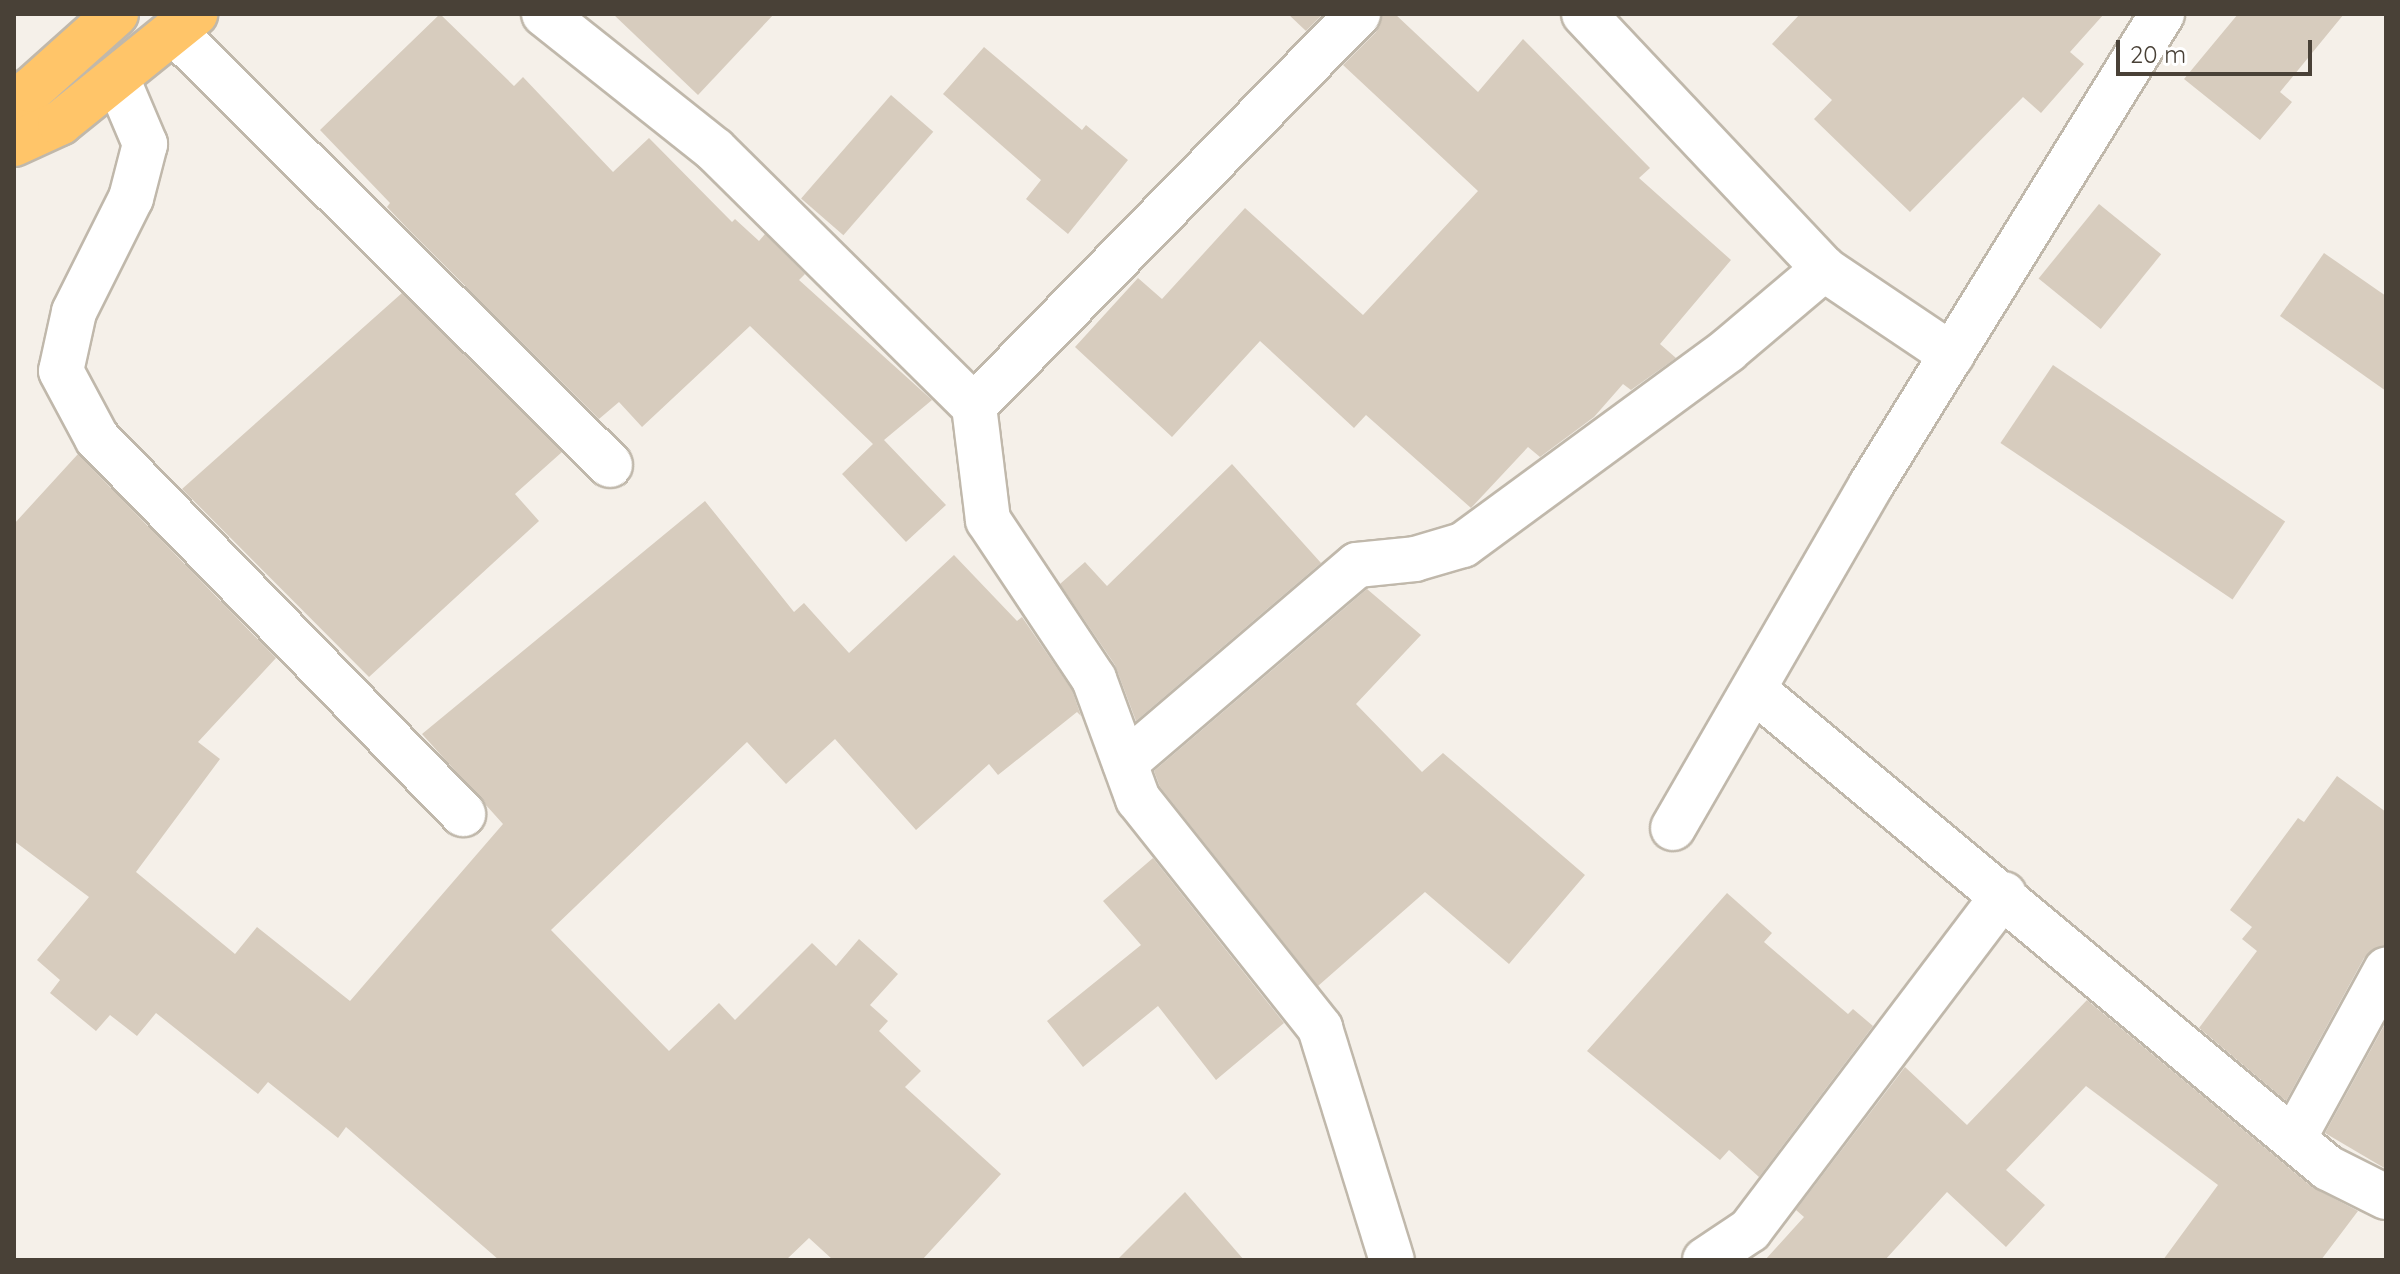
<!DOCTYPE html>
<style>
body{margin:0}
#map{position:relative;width:2400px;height:1274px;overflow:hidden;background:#f5f0e9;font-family:Quicksand,sans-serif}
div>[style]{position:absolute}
.building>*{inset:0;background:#d7ccbe;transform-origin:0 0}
.roads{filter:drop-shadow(2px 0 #c0b8ab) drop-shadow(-2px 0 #c0b8ab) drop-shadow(0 2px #c0b8ab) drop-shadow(0 -2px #c0b8ab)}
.street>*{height:44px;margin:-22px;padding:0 22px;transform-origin:22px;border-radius:22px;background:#fff}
.highway>*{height:44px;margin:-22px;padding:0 22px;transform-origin:22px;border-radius:22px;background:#ffc569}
span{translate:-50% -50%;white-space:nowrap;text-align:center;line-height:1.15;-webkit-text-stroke:7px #fff;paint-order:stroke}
.frame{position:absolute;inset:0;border:16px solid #494137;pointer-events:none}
.scale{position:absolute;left:2116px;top:40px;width:196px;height:36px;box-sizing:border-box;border:4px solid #494137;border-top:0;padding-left:10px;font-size:24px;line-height:28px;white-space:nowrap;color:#494137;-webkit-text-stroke:6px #fff;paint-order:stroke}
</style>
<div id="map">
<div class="building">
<i style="clip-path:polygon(440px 14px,514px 86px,523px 77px,613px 172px,649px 138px,732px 222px,735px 219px,759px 241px,765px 234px,805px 274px,799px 280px,932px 400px,884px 440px,946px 505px,906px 542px,842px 474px,873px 444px,750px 326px,642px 427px,619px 402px,599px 419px,409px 230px,387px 207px,390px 203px,320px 130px)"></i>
<i style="clip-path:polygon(613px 14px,774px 14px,698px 95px)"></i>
<i style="clip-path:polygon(1288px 14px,1323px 14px,1306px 31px)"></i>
<i style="clip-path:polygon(1382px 14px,1395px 14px,1478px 92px,1523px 39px,1650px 168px,1639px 178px,1731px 260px,1660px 344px,1676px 358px,1631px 390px,1623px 384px,1594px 417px,1540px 457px,1528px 447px,1471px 508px,1366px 415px,1354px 428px,1260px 341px,1172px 437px,1075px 347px,1138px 278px,1162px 299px,1245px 208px,1363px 315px,1478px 191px,1343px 65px,1376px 32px)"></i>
<i style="clip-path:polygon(1800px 14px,2104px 14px,2070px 52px,2084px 64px,2041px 113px,2023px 97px,1910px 212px,1814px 119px,1832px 100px,1772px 44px)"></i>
<i style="clip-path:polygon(2238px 14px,2344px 14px,2280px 92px,2292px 102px,2260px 140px,2184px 79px)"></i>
<i style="clip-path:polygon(984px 47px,1082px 130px,1086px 125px,1128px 160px,1068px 234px,1026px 199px,1041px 180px,943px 94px)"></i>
<i style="left:891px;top:95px;width:56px;height:137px;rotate:41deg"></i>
<i style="left:2099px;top:204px;width:80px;height:96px;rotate:39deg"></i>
<i style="clip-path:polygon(2324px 253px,2386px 296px,2386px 391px,2280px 316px)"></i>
<i style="clip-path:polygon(402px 293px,562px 452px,515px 494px,539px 521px,369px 677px,182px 489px)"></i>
<i style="left:2053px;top:365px;width:280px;height:94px;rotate:34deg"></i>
<i style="clip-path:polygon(78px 454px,276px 658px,198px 742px,220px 759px,136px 872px,235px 954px,257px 927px,350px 1001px,503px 824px,422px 734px,705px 501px,794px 612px,804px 603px,849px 653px,954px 555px,1017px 621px,1022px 617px,1072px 690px,1081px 716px,1077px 712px,998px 775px,989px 764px,916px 830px,835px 739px,786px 784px,747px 742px,551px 930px,669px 1051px,719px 1003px,735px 1020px,812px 943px,836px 966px,859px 939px,898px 974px,870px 1005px,888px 1021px,879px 1031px,921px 1071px,905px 1087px,1001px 1174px,922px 1260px,833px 1260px,809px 1238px,786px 1260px,499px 1260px,346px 1127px,338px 1138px,268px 1082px,258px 1094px,156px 1013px,137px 1036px,110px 1015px,96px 1031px,50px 993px,60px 980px,37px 960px,89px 897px,14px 841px,14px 524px)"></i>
<i style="clip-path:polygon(1232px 464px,1321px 563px,1136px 721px,1115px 665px,1060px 584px,1085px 562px,1107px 586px)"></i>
<i style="clip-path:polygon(1367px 589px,1421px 635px,1356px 704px,1422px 772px,1443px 753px,1585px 875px,1509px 964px,1425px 892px,1318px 986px,1160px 787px,1154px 771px)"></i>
<i style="clip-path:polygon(2337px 776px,2386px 812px,2386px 945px,2364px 958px,2286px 1101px,2199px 1028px,2257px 951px,2242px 939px,2252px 927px,2230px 910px,2298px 818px,2304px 822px)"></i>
<i style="clip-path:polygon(1153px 858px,1284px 1023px,1216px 1080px,1158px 1006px,1083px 1067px,1047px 1021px,1141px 945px,1103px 901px)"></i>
<i style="clip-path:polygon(1727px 893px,1772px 933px,1764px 942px,1848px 1014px,1853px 1009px,1873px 1026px,1759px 1177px,1729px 1150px,1720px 1160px,1587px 1051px)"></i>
<i style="clip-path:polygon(2087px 1000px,2312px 1187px,2358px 1211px,2321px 1260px,2163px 1260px,2218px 1185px,2086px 1086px,2006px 1170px,2045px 1205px,2006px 1247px,1947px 1192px,1885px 1260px,1765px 1260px,1804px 1217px,1796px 1210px,1905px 1067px,1967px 1125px)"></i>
<i style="clip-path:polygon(2386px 1022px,2386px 1169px,2325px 1133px)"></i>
<i style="clip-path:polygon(1185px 1192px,1244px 1260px,1117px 1260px)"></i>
</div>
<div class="roads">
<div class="street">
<i style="left:544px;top:14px;width:218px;rotate:38.5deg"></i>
<i style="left:715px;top:150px;width:364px;rotate:44.7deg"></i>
<i style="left:974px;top:406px;width:115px;rotate:83deg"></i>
<i style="left:988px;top:520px;width:191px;rotate:56.3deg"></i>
<i style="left:1094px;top:679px;width:128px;rotate:69.9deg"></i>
<i style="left:1138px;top:799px;width:293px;rotate:51.5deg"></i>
<i style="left:1320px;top:1028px;width:243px;rotate:72.8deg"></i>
<i style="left:1584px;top:14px;width:350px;rotate:46.7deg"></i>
<i style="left:1824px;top:269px;width:154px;rotate:33.9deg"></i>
<i style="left:175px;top:33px;width:613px;rotate:44.8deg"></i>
<i style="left:117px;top:78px;width:72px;rotate:67deg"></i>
<i style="left:145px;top:144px;width:56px;rotate:104.5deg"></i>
<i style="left:131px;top:198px;width:127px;rotate:116.6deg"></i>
<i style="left:74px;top:312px;width:60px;rotate:102.4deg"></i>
<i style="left:61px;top:371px;width:76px;rotate:61.8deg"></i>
<i style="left:97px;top:438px;width:525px;rotate:45.77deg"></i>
<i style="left:974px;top:406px;width:549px;rotate:-45.59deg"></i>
<i style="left:1754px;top:690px;width:747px;rotate:39.79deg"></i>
<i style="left:2328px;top:1168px;width:65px;rotate:26.6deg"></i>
<i style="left:1125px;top:763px;width:305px;rotate:-40.5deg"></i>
<i style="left:1357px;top:565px;width:58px;rotate:-5.9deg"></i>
<i style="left:1415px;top:559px;width:50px;rotate:-16.3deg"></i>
<i style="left:1463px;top:545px;width:329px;rotate:-36.3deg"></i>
<i style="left:1728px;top:350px;width:126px;rotate:-40.2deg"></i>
<i style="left:1673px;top:828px;width:396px;rotate:-60deg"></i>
<i style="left:1871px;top:485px;width:554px;rotate:-58.29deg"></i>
<i style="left:2294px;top:1138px;width:192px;rotate:-61.3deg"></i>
<i style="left:1705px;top:1260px;width:54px;rotate:-33.7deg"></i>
<i style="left:1750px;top:1230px;width:421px;rotate:-52.9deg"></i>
</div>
<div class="highway">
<i style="left:14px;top:113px;width:29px;rotate:-54deg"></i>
<i style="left:31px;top:90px;width:114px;rotate:-41.8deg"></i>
<i style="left:14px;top:144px;width:51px;rotate:-24.5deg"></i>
<i style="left:60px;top:123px;width:174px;rotate:-38.9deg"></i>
</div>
</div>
<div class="frame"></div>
<div class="scale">20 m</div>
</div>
